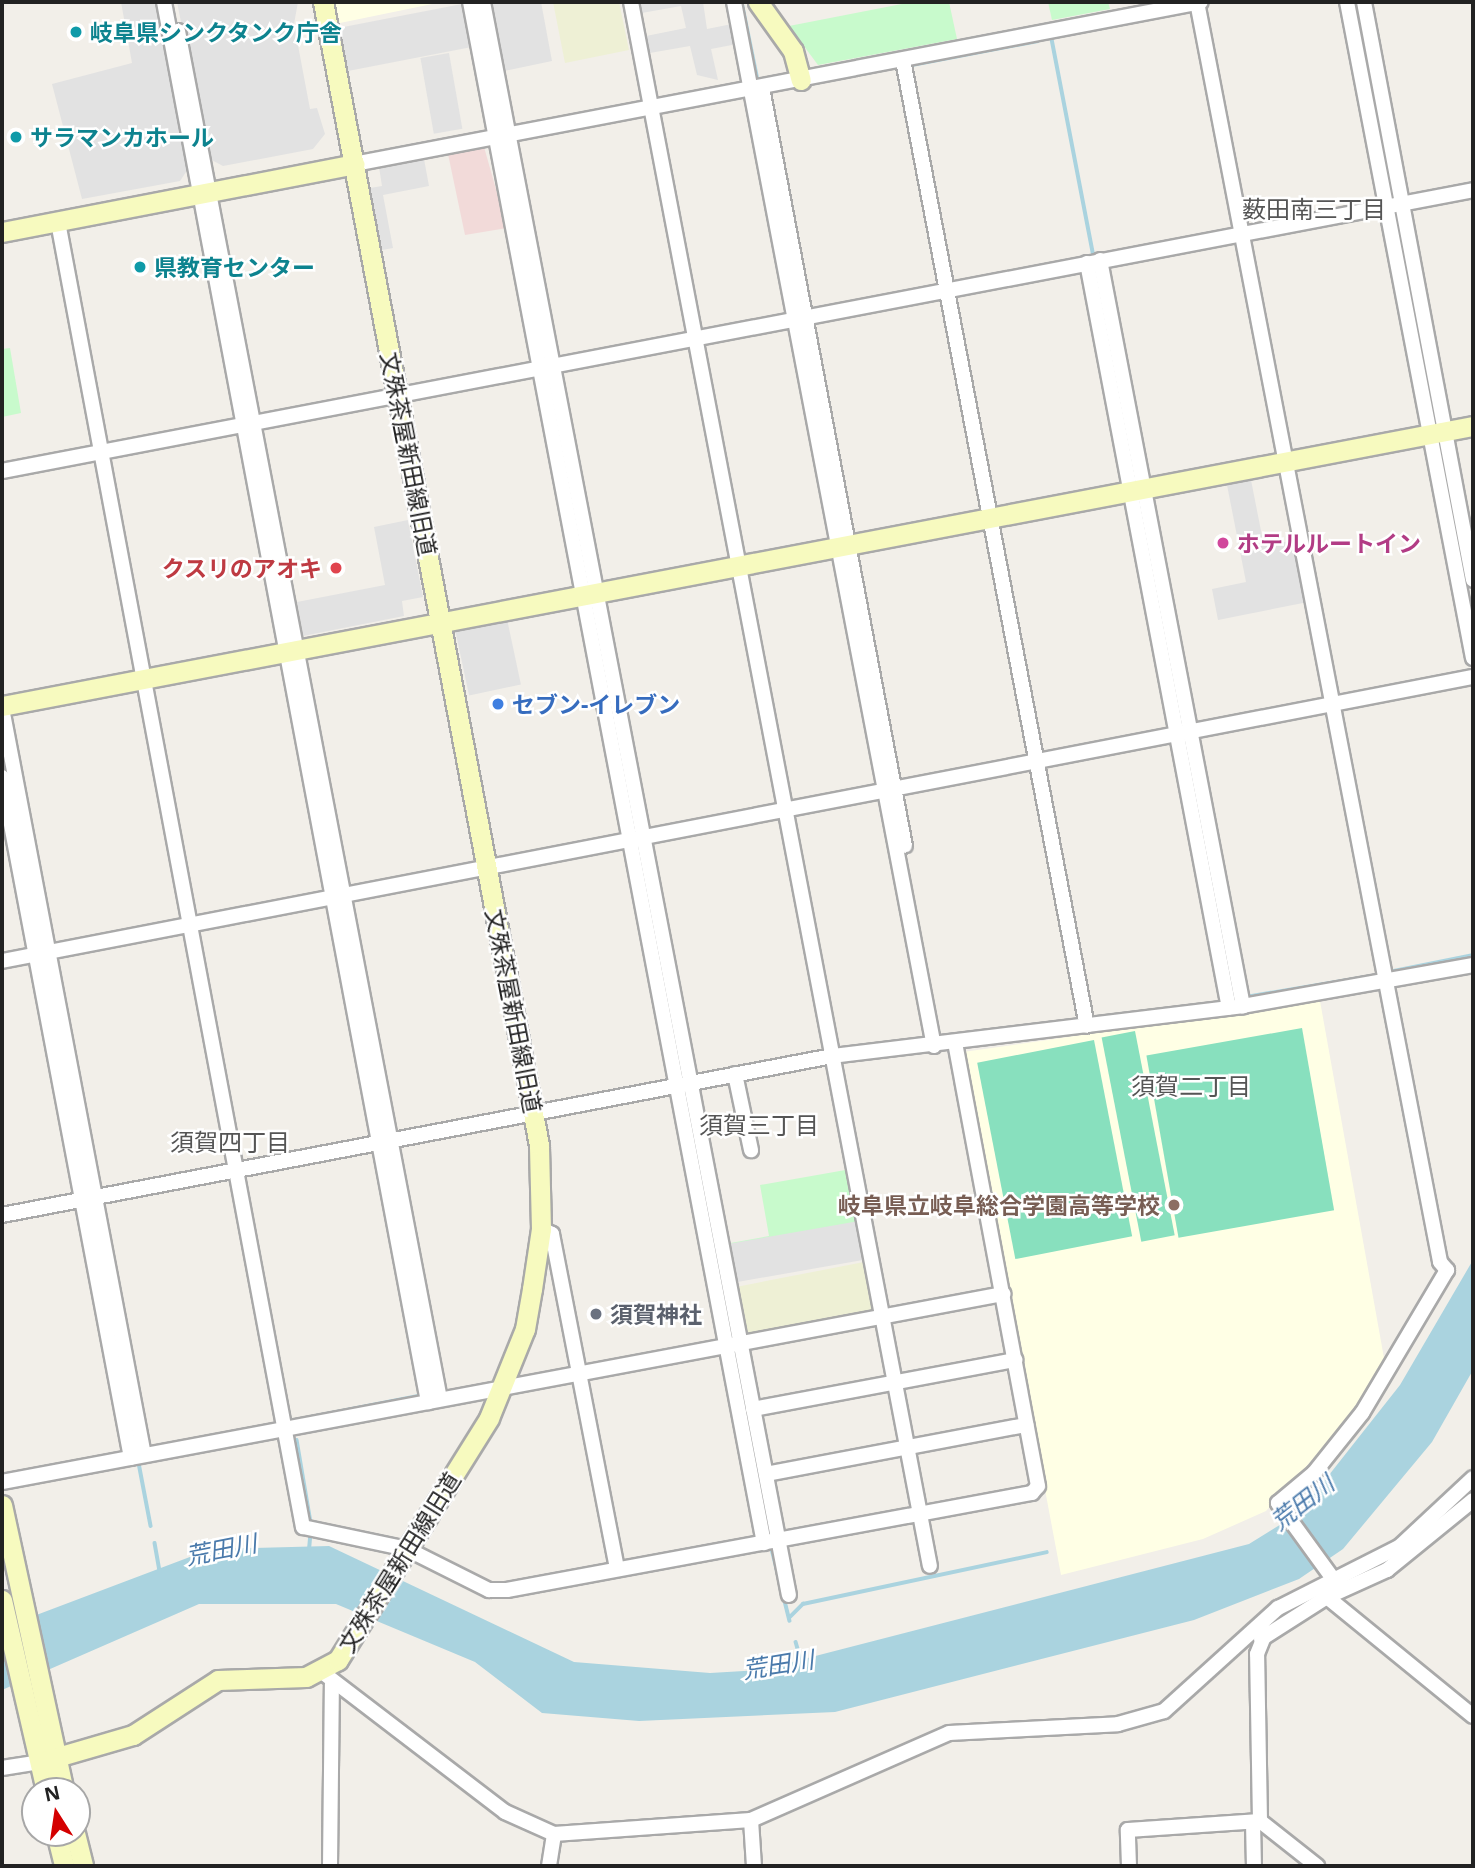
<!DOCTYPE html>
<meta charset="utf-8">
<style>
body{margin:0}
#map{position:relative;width:1475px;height:1868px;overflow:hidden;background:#f2efe9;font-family:"Noto Sans","Noto Sans JP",sans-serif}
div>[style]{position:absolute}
.commercial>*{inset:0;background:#f2dad9}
.education>*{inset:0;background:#ffffe5}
.farmland>*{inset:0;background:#eef0d5;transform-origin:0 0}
.park>*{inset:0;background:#c8facc}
.pitch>*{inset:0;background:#88e0be;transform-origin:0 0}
.parking>*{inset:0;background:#e2e2e2;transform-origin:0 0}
.water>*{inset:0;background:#aad3df}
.stream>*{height:3.5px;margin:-1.75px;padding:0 1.75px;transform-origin:1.75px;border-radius:1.75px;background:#aad3df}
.roads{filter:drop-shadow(2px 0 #a9a9a9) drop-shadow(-2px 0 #a9a9a9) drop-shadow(0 2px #a9a9a9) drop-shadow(0 -2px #a9a9a9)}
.street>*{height:14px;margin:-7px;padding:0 7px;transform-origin:7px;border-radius:7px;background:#fff}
.secondary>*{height:19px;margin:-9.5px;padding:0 9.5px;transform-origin:9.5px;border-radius:9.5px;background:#f7fabf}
.dots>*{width:19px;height:19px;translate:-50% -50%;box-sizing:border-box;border:4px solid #fff;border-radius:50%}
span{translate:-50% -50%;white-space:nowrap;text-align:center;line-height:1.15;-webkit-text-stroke:5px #fff;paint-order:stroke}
.culture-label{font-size:23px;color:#0d838f;font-weight:700}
.left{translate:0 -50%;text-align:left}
.street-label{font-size:23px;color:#222}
.hotel-label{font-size:23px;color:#b23c85;font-weight:700}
.health-label{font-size:23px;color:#be3a42;font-weight:700}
.right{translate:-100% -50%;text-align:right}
.shop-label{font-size:23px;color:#366cbe;font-weight:700}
.education-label{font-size:23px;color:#785e54;font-weight:700}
.worship-label{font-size:23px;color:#5b616d;font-weight:700}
.neighbourhood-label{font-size:24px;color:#555}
.water-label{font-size:24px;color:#4a7aab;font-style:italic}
.frame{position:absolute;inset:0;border:4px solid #222;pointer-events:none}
.north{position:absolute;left:21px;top:1777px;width:70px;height:70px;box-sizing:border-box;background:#fff;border:2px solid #a7a7a7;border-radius:50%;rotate:348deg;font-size:19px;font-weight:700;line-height:28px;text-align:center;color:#222}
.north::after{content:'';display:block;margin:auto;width:24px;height:32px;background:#d40000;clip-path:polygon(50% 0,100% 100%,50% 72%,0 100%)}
</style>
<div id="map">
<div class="commercial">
<i style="clip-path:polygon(484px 147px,507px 228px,465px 235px,448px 154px)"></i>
</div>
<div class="education">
<i style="clip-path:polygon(335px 2px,442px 2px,340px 23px)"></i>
<i style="clip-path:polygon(1320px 1001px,1384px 1358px,1364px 1402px,1266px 1511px,1203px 1539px,1061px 1575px,963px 1052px)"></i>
</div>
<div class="farmland">
<i style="clip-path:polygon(553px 2px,619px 2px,629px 50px,565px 63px)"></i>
<i style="left:864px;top:1262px;width:51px;height:133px;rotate:79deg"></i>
</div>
<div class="park">
<i style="clip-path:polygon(912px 2px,949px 2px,957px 39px,818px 65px,789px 26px)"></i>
<i style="clip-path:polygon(1048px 2px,1108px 2px,1110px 9px,1052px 20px)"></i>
<i style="clip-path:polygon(10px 348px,21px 413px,2px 417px,2px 349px)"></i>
<i style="clip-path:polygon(851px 1169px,866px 1259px,725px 1244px,769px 1236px,760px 1185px)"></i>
</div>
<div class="pitch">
<i style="left:1302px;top:1028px;width:185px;height:158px;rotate:80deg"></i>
<i style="left:1135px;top:1031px;width:208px;height:34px;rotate:79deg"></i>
<i style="left:1094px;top:1040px;width:200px;height:119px;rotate:79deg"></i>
</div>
<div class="parking">
<i style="clip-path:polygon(121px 2px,157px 2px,188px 169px,180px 181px,82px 199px,52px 84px,132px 63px)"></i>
<i style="clip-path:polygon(177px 2px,298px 2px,294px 24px,310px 109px,317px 108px,325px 134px,313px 149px,223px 166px,208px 158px)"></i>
<i style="clip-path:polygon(483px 2px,541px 2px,552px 61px,499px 72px)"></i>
<i style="clip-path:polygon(634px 2px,703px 2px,707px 29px,732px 24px,737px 44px,711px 49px,718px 80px,697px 75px,690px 46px,644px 54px,641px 37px,686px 28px,681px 6px,636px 14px)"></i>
<i style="left:462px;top:4px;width:44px;height:126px;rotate:79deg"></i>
<i style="left:449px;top:53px;width:77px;height:29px;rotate:80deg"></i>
<i style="clip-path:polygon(424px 159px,429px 186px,383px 195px,393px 248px,382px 250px,370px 188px,382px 186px,379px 167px)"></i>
<i style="clip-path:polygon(1251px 480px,1264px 546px,1295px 540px,1308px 602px,1218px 620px,1212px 589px,1246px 582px,1227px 485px)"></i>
<i style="clip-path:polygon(408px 520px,423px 597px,402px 601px,404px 616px,303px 636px,297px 602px,385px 585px,374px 527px)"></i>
<i style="left:507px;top:619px;width:67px;height:53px;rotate:78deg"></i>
<i style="left:859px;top:1221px;width:39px;height:136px;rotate:80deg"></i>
</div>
<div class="water">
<i style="clip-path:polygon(1473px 1260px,1473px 1370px,1432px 1442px,1343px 1549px,1299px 1579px,1194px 1620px,835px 1712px,639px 1721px,542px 1713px,475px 1662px,336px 1604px,199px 1604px,2px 1690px,2px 1628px,211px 1549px,329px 1546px,574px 1662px,710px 1673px,761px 1670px,1249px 1544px,1299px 1513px,1400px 1385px)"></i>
</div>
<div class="stream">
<i style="left:742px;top:2px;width:76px;rotate:78.5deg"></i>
<i style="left:1354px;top:2px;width:197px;rotate:78.9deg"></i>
<i style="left:1052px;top:39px;width:222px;rotate:79.1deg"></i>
<i style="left:912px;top:65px;width:128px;rotate:-10.8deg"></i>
<i style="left:1396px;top:215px;width:201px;rotate:79.4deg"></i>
<i style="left:1394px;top:971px;width:81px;rotate:-11.4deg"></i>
<i style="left:1246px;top:997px;width:133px;rotate:-9.5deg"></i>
<i style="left:306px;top:1418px;width:114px;rotate:-11.1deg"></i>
<i style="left:297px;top:1440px;width:84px;rotate:80.4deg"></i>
<i style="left:139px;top:1463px;width:64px;rotate:79.2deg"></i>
<i style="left:155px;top:1543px;width:29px;rotate:80deg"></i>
<i style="left:771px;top:1545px;width:78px;rotate:76deg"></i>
<i style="left:309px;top:1550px;width:12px;rotate:-85deg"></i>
<i style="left:789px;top:1618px;width:20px;rotate:-45deg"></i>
<i style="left:803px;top:1604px;width:249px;rotate:-12deg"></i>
<i style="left:796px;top:1642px;width:19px;rotate:74deg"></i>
</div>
<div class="roads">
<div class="street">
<i style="left:164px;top:2px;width:1425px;rotate:79.32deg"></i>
<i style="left:470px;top:2px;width:1569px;rotate:79.2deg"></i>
<i style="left:483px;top:2px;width:1622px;rotate:79.13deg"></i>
<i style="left:631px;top:2px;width:1592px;rotate:79.18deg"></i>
<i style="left:734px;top:2px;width:1063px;rotate:79.16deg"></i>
<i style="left:1197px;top:2px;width:1283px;rotate:79.08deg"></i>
<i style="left:1440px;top:1262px;width:11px;rotate:49deg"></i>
<i style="left:1447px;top:1270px;width:166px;rotate:120.7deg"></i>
<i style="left:1362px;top:1413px;width:77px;rotate:128.7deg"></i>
<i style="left:1314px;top:1473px;width:47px;rotate:140.2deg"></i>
<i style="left:1278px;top:1503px;width:90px;rotate:54deg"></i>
<i style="left:1347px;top:2px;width:668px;rotate:79.13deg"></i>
<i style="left:1364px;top:2px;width:588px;rotate:79.32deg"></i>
<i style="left:178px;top:31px;width:1393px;rotate:79.16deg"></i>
<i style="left:903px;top:60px;width:983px;rotate:79.22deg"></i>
<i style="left:762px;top:88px;width:771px;rotate:79.32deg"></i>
<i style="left:354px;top:164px;width:862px;rotate:-10.83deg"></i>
<i style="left:58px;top:222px;width:1328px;rotate:79.37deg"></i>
<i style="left:303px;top:1527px;width:106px;rotate:11.9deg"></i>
<i style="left:407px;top:1549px;width:92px;rotate:26.6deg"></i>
<i style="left:489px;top:1590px;width:18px"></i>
<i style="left:507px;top:1590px;width:534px;rotate:-10.47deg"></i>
<i style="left:1032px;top:1493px;width:9px;rotate:-49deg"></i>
<i style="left:1038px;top:1486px;width:450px;rotate:-100.6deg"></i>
<i style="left:1100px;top:260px;width:760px;rotate:79.15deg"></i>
<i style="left:1087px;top:263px;width:758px;rotate:79.21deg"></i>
<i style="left:2px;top:471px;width:1498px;rotate:-10.81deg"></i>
<i style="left:2px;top:708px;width:760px;rotate:79.24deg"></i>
<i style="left:2px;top:777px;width:693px;rotate:79.27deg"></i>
<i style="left:2px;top:961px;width:1498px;rotate:-10.93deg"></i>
<i style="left:735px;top:1074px;width:78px;rotate:78.1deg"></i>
<i style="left:2px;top:1215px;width:845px;rotate:-10.84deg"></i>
<i style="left:832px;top:1056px;width:414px;rotate:-6.9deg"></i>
<i style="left:1243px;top:1006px;width:234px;rotate:-10.1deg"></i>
<i style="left:541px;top:1229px;width:12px;rotate:24deg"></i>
<i style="left:552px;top:1234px;width:341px;rotate:79deg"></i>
<i style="left:753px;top:1409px;width:267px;rotate:-10.6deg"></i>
<i style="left:766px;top:1474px;width:265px;rotate:-10.7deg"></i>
<i style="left:2px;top:1482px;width:1019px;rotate:-10.64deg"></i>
<i style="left:1327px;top:1597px;width:188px;rotate:39.2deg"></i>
<i style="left:1261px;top:1639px;width:78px;rotate:-32.5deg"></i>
<i style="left:1327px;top:1597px;width:66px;rotate:-24.2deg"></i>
<i style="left:1387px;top:1570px;width:111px;rotate:-39.1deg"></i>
<i style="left:322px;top:1672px;width:230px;rotate:37.4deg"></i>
<i style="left:505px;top:1812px;width:54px;rotate:24.2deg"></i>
<i style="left:554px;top:1834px;width:197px;rotate:-4.1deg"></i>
<i style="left:751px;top:1820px;width:216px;rotate:-23.7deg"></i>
<i style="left:949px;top:1733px;width:169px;rotate:-3deg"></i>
<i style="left:1118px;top:1724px;width:48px;rotate:-15.8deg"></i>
<i style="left:1164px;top:1711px;width:154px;rotate:-42.1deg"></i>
<i style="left:1278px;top:1608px;width:136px;rotate:-26.8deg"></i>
<i style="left:1399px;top:1547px;width:101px;rotate:-43deg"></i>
<i style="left:2px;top:1768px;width:38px;rotate:-9deg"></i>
<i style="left:751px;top:1820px;width:46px;rotate:86.3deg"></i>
<i style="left:1260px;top:1821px;width:167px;rotate:-91deg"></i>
<i style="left:1257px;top:1654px;width:24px;rotate:-68deg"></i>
<i style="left:1260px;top:1821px;width:73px;rotate:38.3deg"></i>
<i style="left:1253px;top:1823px;width:43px;rotate:88.7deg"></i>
<i style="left:330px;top:1866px;width:182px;rotate:-89.4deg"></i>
<i style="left:549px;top:1866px;width:32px;rotate:-81deg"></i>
<i style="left:1129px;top:1866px;width:36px;rotate:-92deg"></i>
<i style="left:1128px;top:1830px;width:132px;rotate:-3.9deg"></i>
</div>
<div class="secondary">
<i style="left:758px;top:2px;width:60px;rotate:54.5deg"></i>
<i style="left:793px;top:51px;width:30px;rotate:75deg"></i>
<i style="left:2px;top:232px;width:359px;rotate:-10.9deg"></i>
<i style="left:2px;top:706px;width:1497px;rotate:-10.78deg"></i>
<i style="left:2px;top:1505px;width:293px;rotate:77.8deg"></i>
<i style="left:2px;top:1600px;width:196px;rotate:77deg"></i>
<i style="left:40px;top:1762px;width:97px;rotate:-16.2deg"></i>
<i style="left:133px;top:1735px;width:101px;rotate:-32.9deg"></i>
<i style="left:218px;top:1680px;width:88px;rotate:-2deg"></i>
<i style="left:306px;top:1677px;width:36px;rotate:-28deg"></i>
<i style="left:338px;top:1660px;width:285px;rotate:-58deg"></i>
<i style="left:489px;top:1418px;width:96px;rotate:-68deg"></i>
<i style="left:525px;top:1329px;width:41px;rotate:-80.1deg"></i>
<i style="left:532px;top:1289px;width:61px;rotate:-81.5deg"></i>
<i style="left:541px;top:1229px;width:84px;rotate:-91.4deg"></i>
<i style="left:539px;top:1145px;width:1163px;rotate:-100.7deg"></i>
<i style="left:56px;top:1833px;width:34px;rotate:76deg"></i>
<i style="left:75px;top:1833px;width:34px;rotate:76deg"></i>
</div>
</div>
<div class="dots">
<i style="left:76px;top:32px;background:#0f9aa8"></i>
<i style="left:16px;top:137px;background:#0f9aa8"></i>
<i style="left:140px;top:267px;background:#0f9aa8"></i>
<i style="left:1223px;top:543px;background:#d1479c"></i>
<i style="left:336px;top:568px;background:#e0444e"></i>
<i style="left:498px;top:704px;background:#3f7fe0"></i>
<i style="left:1174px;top:1205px;background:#8d6e63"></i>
<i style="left:596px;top:1314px;background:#6b7280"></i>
</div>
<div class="culture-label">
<span class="left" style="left:90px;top:32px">岐阜県シンクタンク庁舎</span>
<span class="left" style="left:30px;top:137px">サラマンカホール</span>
<span class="left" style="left:154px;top:267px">県教育センター</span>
</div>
<div class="street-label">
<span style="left:409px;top:454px;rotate:79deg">文殊茶屋新田線旧道</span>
<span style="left:514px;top:1011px;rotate:79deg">文殊茶屋新田線旧道</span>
<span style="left:399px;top:1562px;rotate:-58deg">文殊茶屋新田線旧道</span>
</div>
<div class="hotel-label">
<span class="left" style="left:1237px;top:543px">ホテルルートイン</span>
</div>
<div class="health-label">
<span class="right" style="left:322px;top:568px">クスリのアオキ</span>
</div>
<div class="shop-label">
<span class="left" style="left:512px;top:704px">セブン-イレブン</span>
</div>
<div class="education-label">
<span class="right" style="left:1160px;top:1205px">岐阜県立岐阜総合学園高等学校</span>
</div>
<div class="worship-label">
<span class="left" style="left:610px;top:1314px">須賀神社</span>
</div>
<div class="neighbourhood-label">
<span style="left:1314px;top:209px">薮田南三丁目</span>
<span style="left:1191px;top:1086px">須賀二丁目</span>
<span style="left:759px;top:1125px">須賀三丁目</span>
<span style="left:230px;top:1142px">須賀四丁目</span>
</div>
<div class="water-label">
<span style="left:1302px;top:1502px;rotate:-38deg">荒田川</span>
<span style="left:221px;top:1549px;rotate:-11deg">荒田川</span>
<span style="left:778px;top:1664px;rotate:-9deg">荒田川</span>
</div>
<div class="frame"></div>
<div class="north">N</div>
</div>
